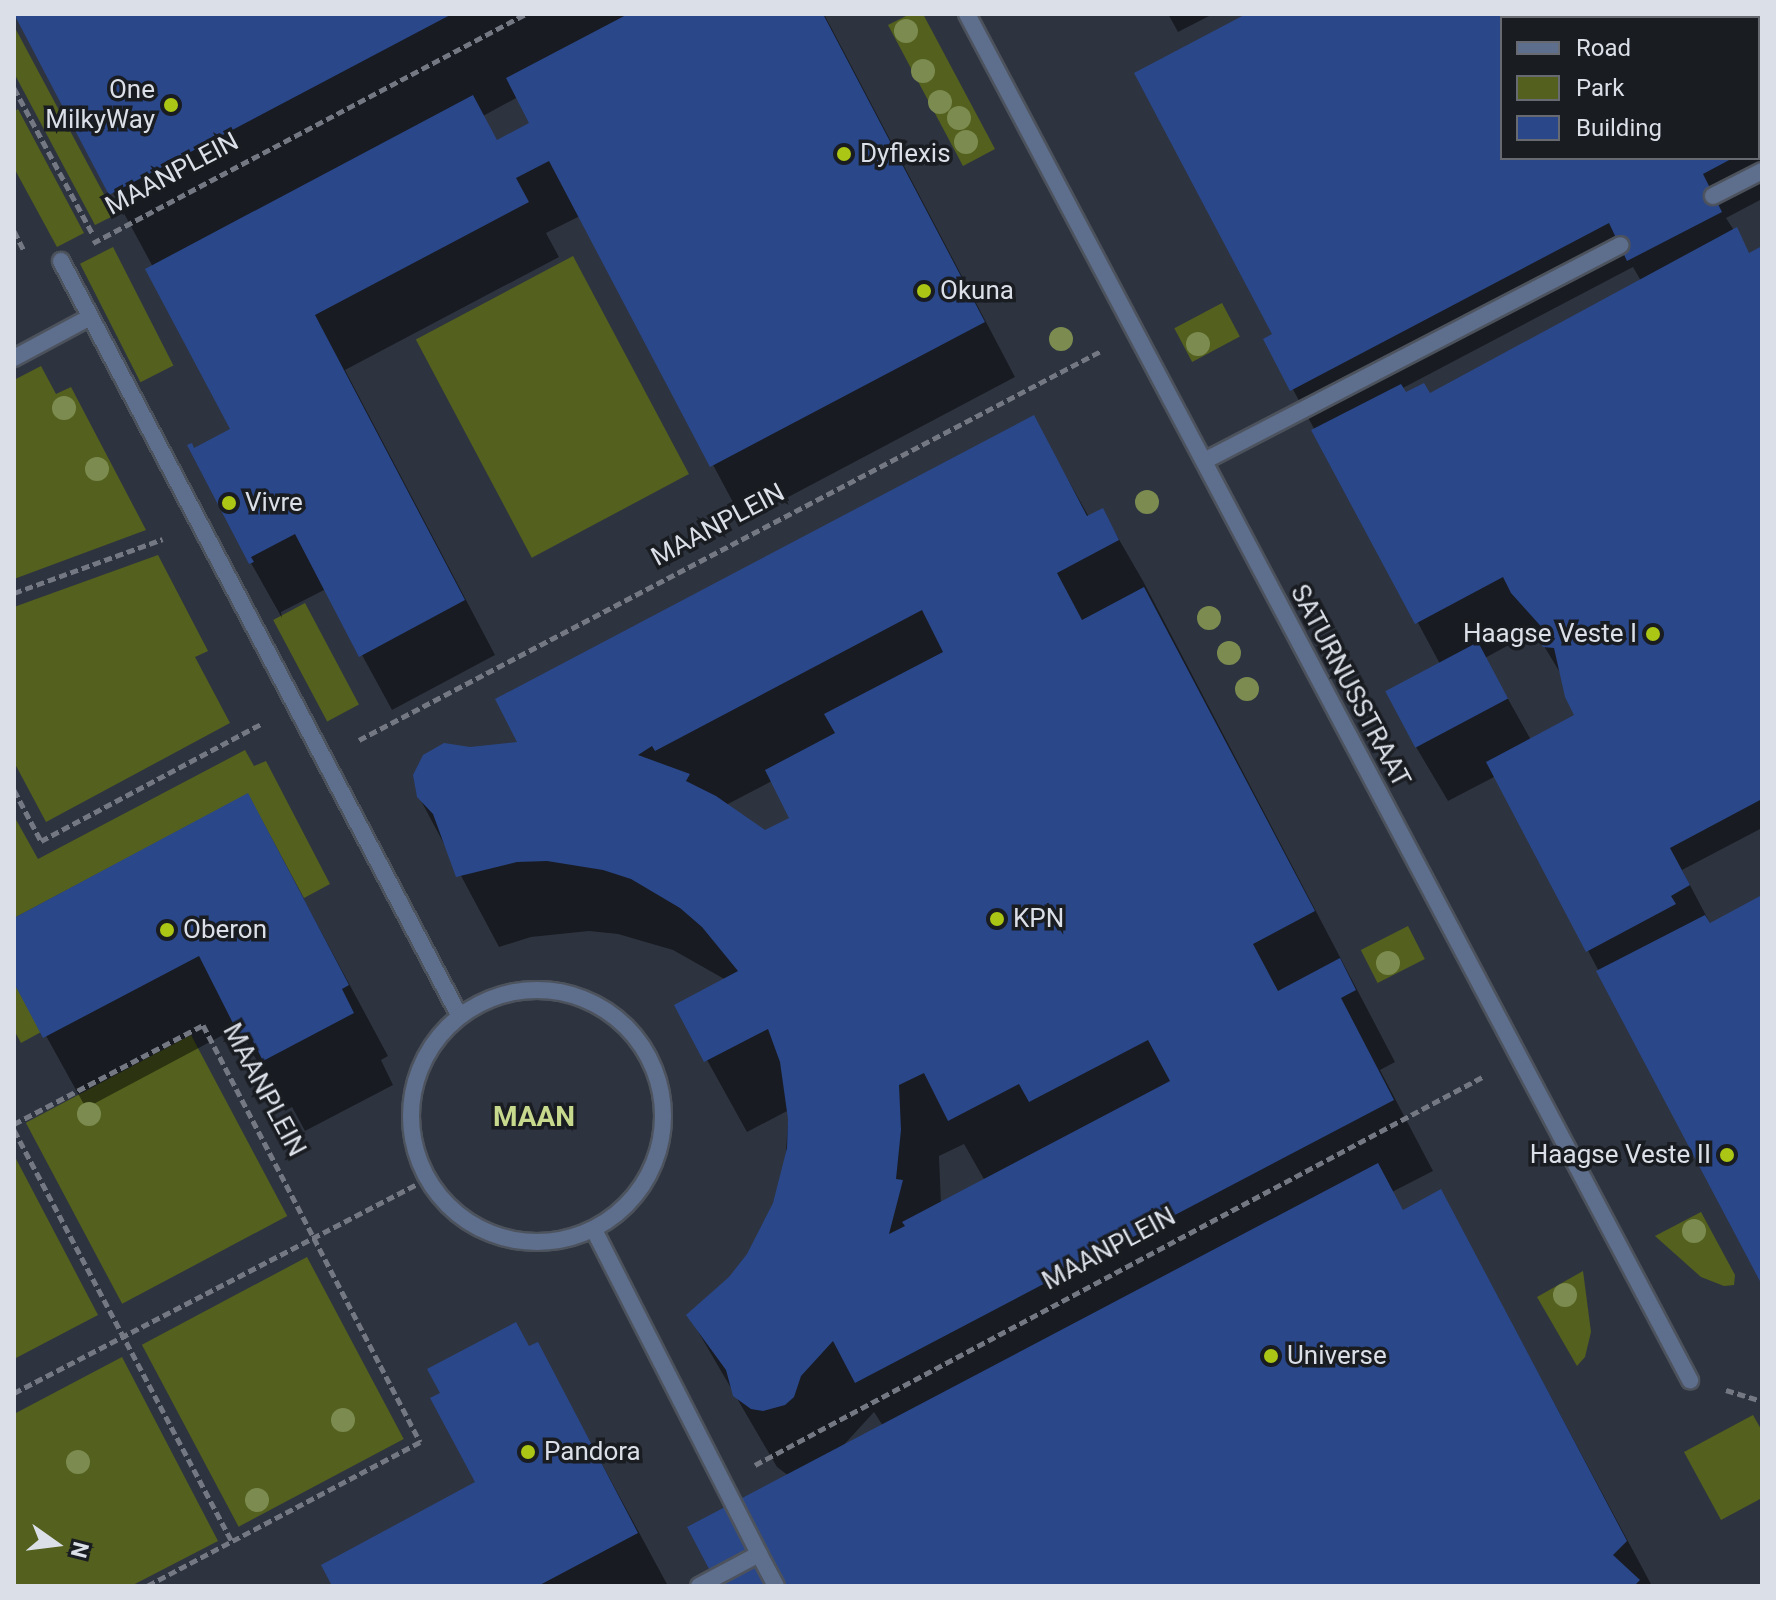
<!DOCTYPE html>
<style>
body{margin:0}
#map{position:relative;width:1776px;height:1600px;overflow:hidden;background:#2e343f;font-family:Roboto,sans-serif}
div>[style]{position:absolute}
.green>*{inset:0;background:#54601e;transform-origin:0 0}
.shadow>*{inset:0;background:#0007}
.building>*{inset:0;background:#2a478a;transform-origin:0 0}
.path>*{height:5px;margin-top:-2.5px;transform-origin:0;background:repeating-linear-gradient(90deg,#737882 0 8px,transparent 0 12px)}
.roads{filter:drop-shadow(2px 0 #4d535d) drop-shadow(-2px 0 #4d535d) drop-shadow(0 2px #4d535d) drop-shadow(0 -2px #4d535d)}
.service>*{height:16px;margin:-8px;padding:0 8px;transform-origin:8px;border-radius:8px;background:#5e6e8d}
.pedestrian>*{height:16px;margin:-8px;padding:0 8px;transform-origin:8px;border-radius:8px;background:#5e6e8d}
.pedestrian>.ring{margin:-8px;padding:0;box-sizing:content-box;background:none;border:16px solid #5e6e8d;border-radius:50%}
.minor>*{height:16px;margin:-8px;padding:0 8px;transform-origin:8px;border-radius:8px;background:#5e6e8d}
.trees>*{width:24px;height:24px;margin:-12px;border-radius:50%;background:#7c8c50}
.dots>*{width:22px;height:22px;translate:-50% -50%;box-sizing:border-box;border:4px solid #191c21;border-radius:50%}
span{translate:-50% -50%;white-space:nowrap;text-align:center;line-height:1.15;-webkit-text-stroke:7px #191c21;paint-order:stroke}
.poi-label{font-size:26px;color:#dbdfe7}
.right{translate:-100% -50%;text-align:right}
.left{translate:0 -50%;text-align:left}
.street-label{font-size:26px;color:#dbdfe7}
.neighbourhood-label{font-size:28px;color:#c7d98d;font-weight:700}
.frame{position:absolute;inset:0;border:16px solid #dbdfe7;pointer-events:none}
.legend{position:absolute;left:1500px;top:16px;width:260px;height:144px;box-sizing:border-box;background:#191c21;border:2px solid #676a70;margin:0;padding:10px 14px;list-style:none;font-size:24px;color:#dbdfe7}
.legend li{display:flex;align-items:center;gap:16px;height:40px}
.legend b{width:40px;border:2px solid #676a70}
.north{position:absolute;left:16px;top:1504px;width:80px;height:80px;-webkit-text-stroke:6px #191c21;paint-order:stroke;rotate:104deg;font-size:22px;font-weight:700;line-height:32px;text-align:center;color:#dbdfe7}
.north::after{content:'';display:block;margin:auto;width:28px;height:36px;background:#dbdfe7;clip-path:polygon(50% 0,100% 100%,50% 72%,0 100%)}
</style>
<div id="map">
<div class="green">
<i style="clip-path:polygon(910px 14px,923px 14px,995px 149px,963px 166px,888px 25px)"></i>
<i style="clip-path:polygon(14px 26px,115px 215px,95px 225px,14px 73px)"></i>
<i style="clip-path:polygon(18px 109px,84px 233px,57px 247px,14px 168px,14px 112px)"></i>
<i style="left:113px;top:247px;width:133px;height:37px;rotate:63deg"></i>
<i style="left:573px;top:256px;width:247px;height:178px;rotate:62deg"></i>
<i style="left:1222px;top:303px;width:38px;height:54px;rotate:62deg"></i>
<i style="clip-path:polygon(41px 366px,56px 394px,71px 387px,146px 530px,14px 579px,14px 380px)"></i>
<i style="clip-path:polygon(158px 555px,208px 651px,195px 657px,230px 723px,46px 822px,14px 762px,14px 607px)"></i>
<i style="left:305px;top:603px;width:115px;height:36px;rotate:62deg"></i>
<i style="clip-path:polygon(245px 750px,254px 766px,266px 761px,330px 884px,304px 898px,248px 794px,14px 918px,14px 816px,38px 859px)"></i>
<i style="left:1408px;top:926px;width:37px;height:53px;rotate:63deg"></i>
<i style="clip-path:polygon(14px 983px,41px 1032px,21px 1043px,14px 1030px)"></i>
<i style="left:191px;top:1035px;width:205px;height:187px;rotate:62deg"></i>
<i style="clip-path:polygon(14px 1155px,98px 1315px,14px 1359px)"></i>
<i style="clip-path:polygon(1701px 1212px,1735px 1275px,1734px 1285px,1724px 1286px,1701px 1277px,1655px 1236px)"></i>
<i style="left:307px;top:1257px;width:206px;height:187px;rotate:62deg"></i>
<i style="clip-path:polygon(1583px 1271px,1591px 1332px,1585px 1357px,1577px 1366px,1537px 1297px)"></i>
<i style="clip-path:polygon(122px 1357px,218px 1541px,131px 1586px,14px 1586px,14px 1414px)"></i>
<i style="clip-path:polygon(1753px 1415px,1762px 1431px,1762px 1498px,1721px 1520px,1684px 1452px)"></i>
</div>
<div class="shadow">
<i style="clip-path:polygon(evenodd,16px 14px,824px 14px,1015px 377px,743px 521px,580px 216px,546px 233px,559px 257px,345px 370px,495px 655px,392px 710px,326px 589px,281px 612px,282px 618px,251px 563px,194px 450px,232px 430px,153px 267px,16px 14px,518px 97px,532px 124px,497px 141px,483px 116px,518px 97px)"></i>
<i style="clip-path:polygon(1168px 14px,1213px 14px,1178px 32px)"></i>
<i style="clip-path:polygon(evenodd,1251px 14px,1762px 14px,1762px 199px,1726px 218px,1750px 255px,1762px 248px,1762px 828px,1682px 870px,1711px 925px,1762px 898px,1762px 1281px,1496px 776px,1448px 801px,1416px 747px,1440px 664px,1266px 339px,1275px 335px,1251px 14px,1502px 18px,1758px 18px,1758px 158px,1502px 158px,1502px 18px,1251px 14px,1633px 267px,1641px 281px,1430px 396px,1405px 395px,1401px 389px,1633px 267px,1251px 14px,1535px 631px,1562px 676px,1576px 716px,1531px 740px,1485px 658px,1535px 631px)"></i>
<i style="clip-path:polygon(evenodd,1033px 418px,1089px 517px,1102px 510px,1143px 581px,1395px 1062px,1380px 1070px,1433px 1171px,1392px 1192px,1403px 1212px,1441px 1192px,1652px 1586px,721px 1586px,789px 1476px,777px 1467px,689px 1316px,731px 1279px,764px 1231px,784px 1177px,789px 1110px,747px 1132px,677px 1006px,726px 980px,673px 950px,618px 934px,589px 931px,531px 937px,499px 947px,419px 797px,470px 749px,520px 743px,1033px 418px,772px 781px,792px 818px,765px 833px,726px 805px,772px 781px,1033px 418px,964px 1144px,985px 1181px,941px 1204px,939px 1156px,964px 1144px,1033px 418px,874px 1412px,883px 1426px,841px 1448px,874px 1412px)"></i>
<i style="clip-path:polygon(248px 796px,388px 1056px,381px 1060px,393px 1085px,305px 1131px,292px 1107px,285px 1111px,238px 1027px,86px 1108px,14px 978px,14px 920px)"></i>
<i style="clip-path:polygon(537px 1344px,668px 1586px,334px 1586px,478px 1483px,529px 1348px)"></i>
</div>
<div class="building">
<i style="clip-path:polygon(14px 14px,452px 14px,109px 195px)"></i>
<i style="clip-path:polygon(628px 14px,823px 14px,985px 322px,710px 467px,549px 161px,516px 178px,529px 202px,315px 315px,465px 600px,359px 657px,295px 534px,251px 557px,254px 562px,249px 564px,187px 445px,192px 443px,194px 448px,230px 429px,145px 269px,473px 95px,497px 140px,529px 123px,506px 78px)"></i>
<i style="clip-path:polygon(1246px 14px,1762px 14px,1762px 143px,1758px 145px,1758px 18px,1502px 18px,1502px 158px,1733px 158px,1703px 174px,1722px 212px,1627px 261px,1609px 223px,1290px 391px,1263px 339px,1272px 334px,1134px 73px)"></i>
<i style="clip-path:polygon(1737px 227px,1749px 253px,1762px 246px,1762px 799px,1670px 848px,1690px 885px,1671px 896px,1676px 904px,1586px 952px,1486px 762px,1574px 715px,1565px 697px,1554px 648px,1543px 647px,1540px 642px,1546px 632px,1511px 593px,1503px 577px,1415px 624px,1311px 430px,1401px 384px,1406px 392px,1424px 383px,1430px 393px)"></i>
<i style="clip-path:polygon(evenodd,1034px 415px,1087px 516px,1103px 508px,1119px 540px,1057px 573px,1082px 620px,1144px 587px,1315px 911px,1253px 944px,1278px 991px,1340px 958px,1356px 990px,1341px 998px,1394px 1100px,855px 1383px,833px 1341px,801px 1376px,794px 1397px,785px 1405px,763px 1411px,751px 1409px,733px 1396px,726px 1370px,686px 1315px,729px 1277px,747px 1254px,773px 1203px,787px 1148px,788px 1119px,780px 1062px,768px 1029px,704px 1062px,674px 1005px,738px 971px,702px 927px,680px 908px,631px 879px,603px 870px,547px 861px,517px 862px,456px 877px,433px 814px,417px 797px,413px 775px,423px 755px,444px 743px,470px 747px,517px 742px,495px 699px,1034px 415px,922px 610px,943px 652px,824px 714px,835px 733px,765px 770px,789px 818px,765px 830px,716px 796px,686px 781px,690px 774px,638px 755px,652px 746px,655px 751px,922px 610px,1034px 415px,1148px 1040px,1170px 1081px,902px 1222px,905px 1226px,889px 1234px,903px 1180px,896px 1179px,901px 1130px,899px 1085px,924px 1073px,948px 1121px,1019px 1084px,1029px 1102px,1148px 1040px)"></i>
<i style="left:1478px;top:642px;width:64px;height:105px;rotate:62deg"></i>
<i style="clip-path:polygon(248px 793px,349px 985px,342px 989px,354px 1013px,263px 1061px,251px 1037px,242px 1041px,199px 956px,43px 1038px,14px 983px,14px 918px)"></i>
<i style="clip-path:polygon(1762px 895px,1762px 1285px,1596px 971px,1705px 915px,1710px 923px)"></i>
<i style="clip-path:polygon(1378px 1163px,1403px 1210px,1441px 1189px,1627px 1541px,1613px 1555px,1640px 1580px,1634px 1586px,718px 1586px,687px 1527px)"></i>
<i style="clip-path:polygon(516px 1322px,529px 1346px,538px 1342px,638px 1533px,538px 1586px,332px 1586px,321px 1565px,475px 1482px,430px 1398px,440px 1393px,427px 1369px)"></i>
</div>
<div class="path">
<i style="left:14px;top:88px;width:165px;rotate:61.7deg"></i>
<i style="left:14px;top:231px;width:22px;rotate:63deg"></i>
<i style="left:93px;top:243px;width:489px;rotate:-27.9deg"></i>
<i style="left:14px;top:593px;width:158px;rotate:-19.9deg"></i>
<i style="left:359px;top:740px;width:838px;rotate:-27.67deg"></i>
<i style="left:14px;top:790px;width:58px;rotate:62.1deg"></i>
<i style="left:41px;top:841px;width:249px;rotate:-28deg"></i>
<i style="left:14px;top:1124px;width:213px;rotate:-27.6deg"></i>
<i style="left:203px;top:1025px;width:470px;rotate:62.5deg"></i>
<i style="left:420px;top:1442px;width:309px;rotate:152.2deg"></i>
<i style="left:14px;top:1130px;width:465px;rotate:62.1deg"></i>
<i style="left:1726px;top:1390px;width:38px;rotate:17deg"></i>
<i style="left:14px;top:1393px;width:465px;rotate:-27.4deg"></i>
<i style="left:755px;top:1465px;width:826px;rotate:-28.08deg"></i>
</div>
<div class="roads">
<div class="service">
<i style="left:1713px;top:196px;width:55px;rotate:-27deg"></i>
<i style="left:1204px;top:461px;width:469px;rotate:-27.4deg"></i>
<i style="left:699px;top:1586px;width:68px;rotate:-28.1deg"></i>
<i style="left:759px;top:1554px;width:36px;rotate:62deg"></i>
</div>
<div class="pedestrian">
<i style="left:61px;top:261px;width:853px;rotate:62.17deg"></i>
<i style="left:14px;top:358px;width:86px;rotate:-28.3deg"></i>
<i class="ring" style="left:411px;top:990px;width:236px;height:236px"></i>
<i style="left:594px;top:1230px;width:364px;rotate:63deg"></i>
</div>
<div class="minor">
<i style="left:967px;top:14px;width:1546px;rotate:62.11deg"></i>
</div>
</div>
<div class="trees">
<i style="left:906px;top:31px"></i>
<i style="left:923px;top:71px"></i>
<i style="left:940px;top:102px"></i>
<i style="left:959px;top:118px"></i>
<i style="left:966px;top:142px"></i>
<i style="left:1061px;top:339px"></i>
<i style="left:1198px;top:344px"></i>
<i style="left:64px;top:408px"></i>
<i style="left:97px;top:469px"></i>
<i style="left:1147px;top:502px"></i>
<i style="left:1209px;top:618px"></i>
<i style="left:1229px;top:653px"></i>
<i style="left:1247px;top:689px"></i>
<i style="left:1388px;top:963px"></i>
<i style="left:89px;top:1114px"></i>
<i style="left:1694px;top:1231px"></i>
<i style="left:1565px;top:1295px"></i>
<i style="left:343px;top:1420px"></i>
<i style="left:78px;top:1462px"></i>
<i style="left:257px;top:1500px"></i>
</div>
<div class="dots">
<i style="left:171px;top:105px;background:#abc614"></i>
<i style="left:844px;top:154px;background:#abc614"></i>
<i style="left:924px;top:291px;background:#abc614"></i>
<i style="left:229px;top:503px;background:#abc614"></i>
<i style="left:1653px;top:634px;background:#abc614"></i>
<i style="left:997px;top:919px;background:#abc614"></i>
<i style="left:167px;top:930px;background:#abc614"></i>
<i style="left:1727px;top:1155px;background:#abc614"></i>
<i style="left:1271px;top:1356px;background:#abc614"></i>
<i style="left:528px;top:1452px;background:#abc614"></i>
</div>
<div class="poi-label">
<span class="right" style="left:155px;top:105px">One<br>MilkyWay</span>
<span class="left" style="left:860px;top:154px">Dyflexis</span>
<span class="left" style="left:940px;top:291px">Okuna</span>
<span class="left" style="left:245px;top:503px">Vivre</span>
<span class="right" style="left:1637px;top:634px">Haagse Veste I</span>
<span class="left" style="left:1013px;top:919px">KPN</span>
<span class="left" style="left:183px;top:930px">Oberon</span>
<span class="right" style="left:1711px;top:1155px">Haagse Veste II</span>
<span class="left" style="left:1287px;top:1356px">Universe</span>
<span class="left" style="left:544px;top:1452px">Pandora</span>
</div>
<div class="street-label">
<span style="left:172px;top:174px;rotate:-28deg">MAANPLEIN</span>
<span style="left:718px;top:525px;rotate:-28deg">MAANPLEIN</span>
<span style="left:1350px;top:686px;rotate:62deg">SATURNUSSTRAAT</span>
<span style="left:264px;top:1090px;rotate:62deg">MAANPLEIN</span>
<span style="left:1109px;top:1249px;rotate:-28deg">MAANPLEIN</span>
</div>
<div class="neighbourhood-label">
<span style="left:534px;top:1117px">MAAN</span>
</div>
<div class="frame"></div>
<ul class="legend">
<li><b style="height:10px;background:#5e6e8d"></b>Road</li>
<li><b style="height:22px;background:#54601e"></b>Park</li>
<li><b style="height:22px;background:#2a478a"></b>Building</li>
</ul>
<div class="north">N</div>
</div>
